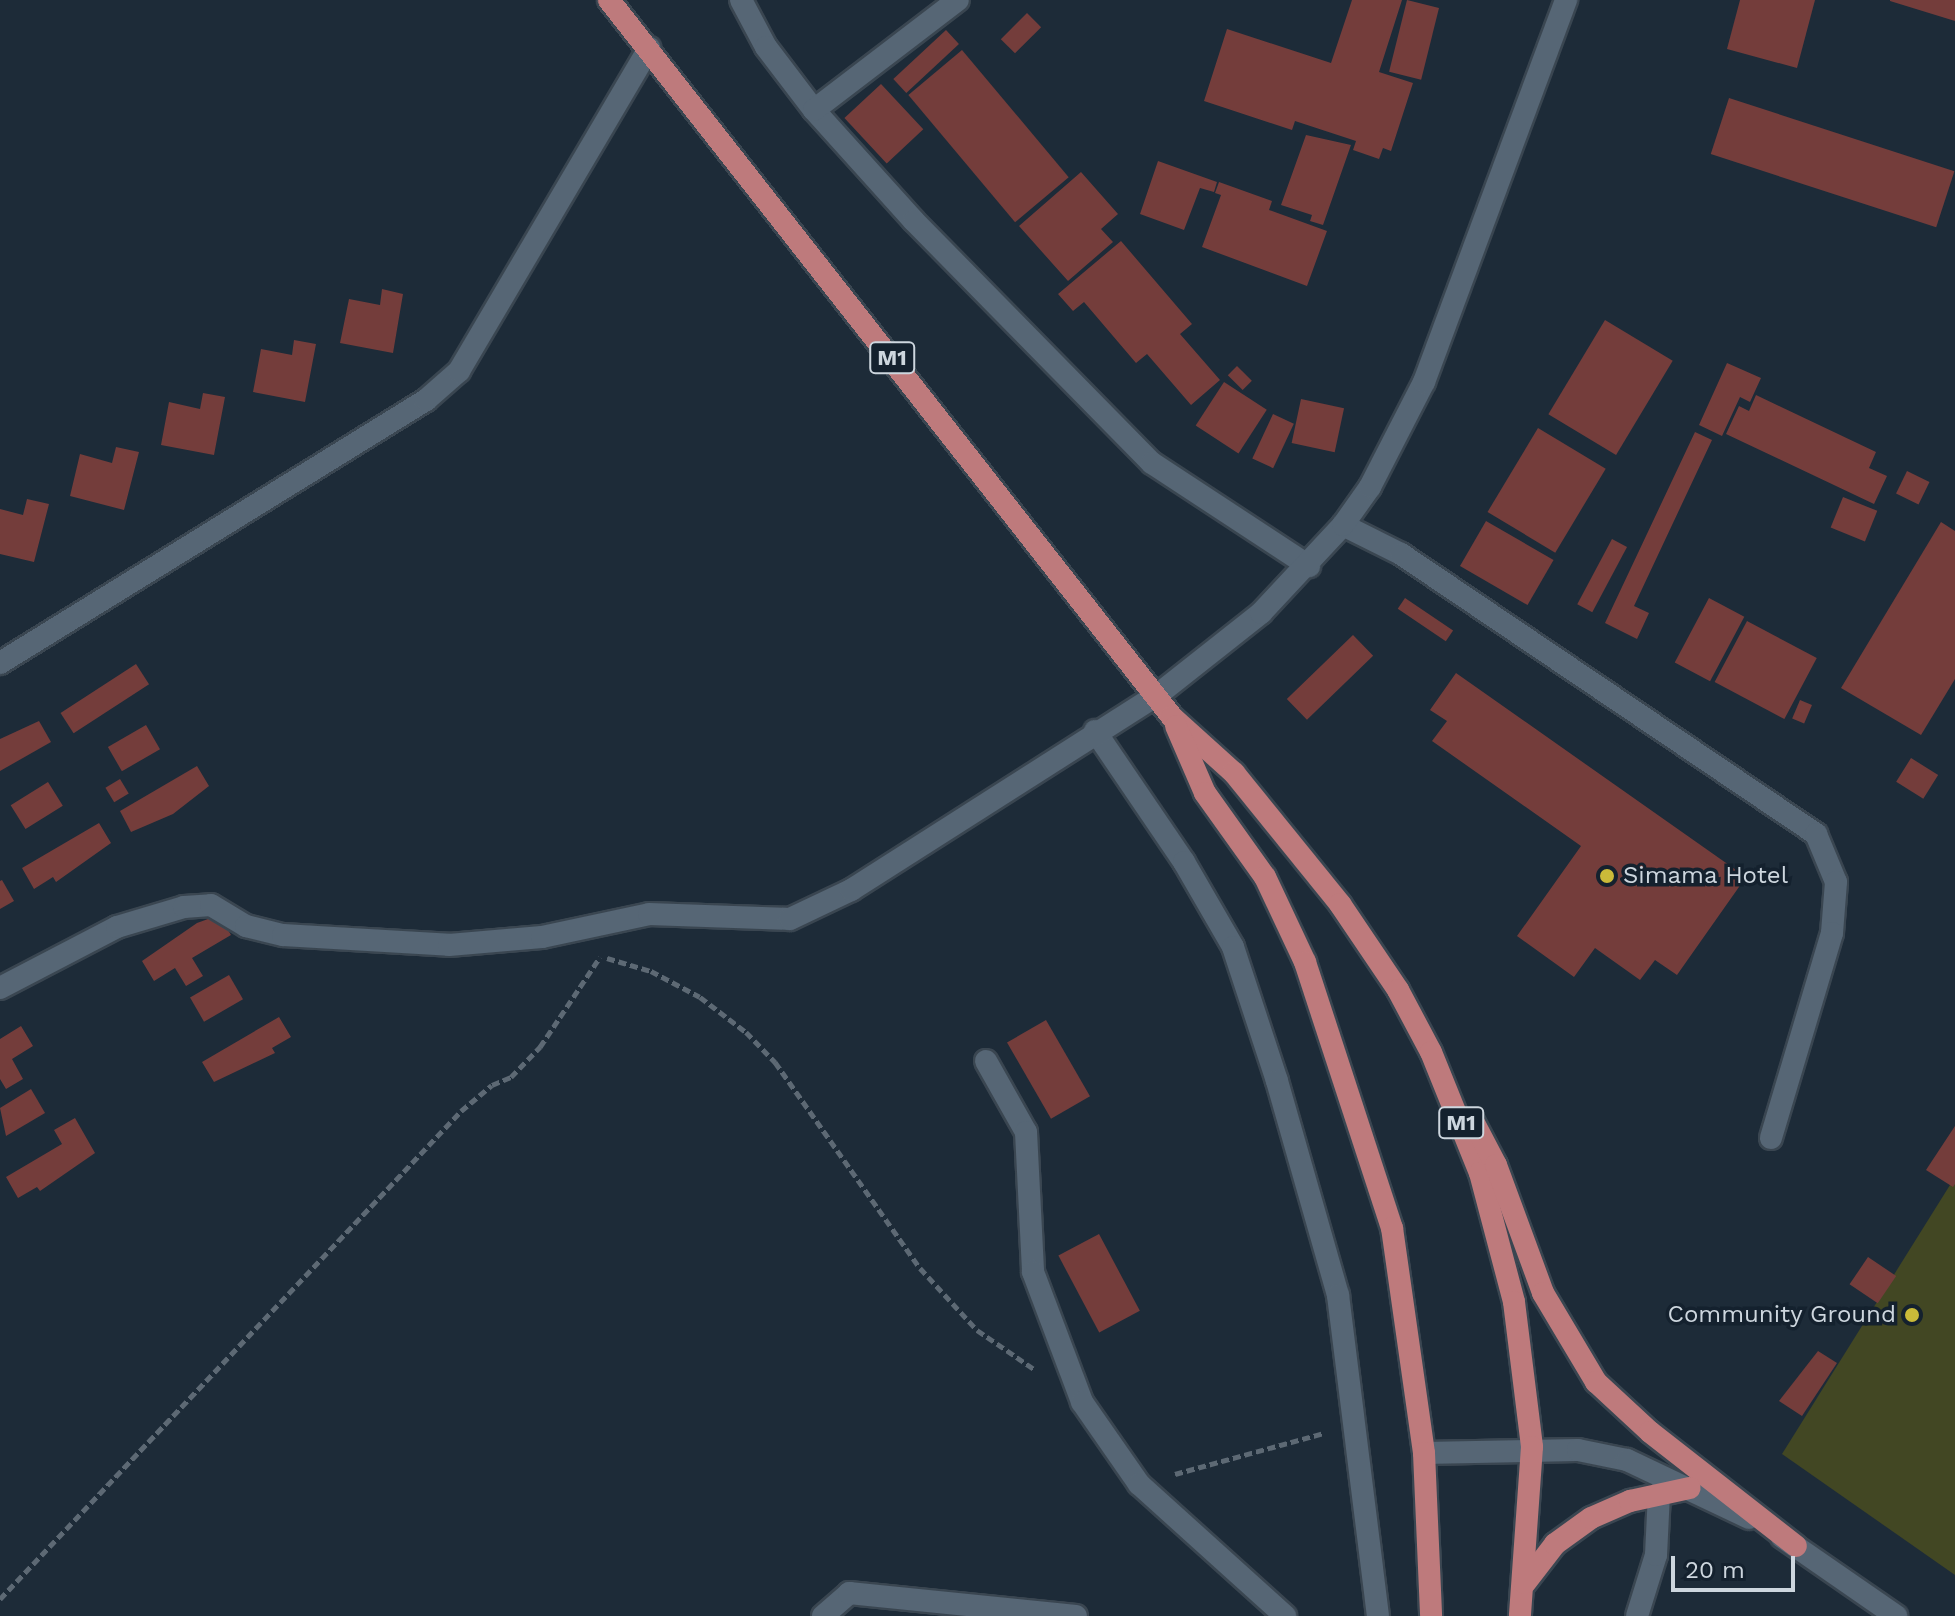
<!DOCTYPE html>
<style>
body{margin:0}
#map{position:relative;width:1955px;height:1616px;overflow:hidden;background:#1d2b38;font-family:"Work Sans",sans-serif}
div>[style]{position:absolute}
.green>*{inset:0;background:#424723}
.building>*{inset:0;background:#743d3b;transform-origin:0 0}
.path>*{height:5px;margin-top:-2.5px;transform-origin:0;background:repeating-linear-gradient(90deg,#5d6974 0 8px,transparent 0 12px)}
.roads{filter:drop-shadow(2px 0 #3a4651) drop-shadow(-2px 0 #3a4651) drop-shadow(0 2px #3a4651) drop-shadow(0 -2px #3a4651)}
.service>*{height:22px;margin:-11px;padding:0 11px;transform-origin:11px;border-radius:11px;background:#566675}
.minor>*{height:22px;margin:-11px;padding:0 11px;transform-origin:11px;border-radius:11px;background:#566675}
.tertiary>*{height:22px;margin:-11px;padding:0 11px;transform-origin:11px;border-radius:11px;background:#566675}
.trunk>*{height:22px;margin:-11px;padding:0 11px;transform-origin:11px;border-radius:11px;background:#be7a7c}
.dots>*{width:22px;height:22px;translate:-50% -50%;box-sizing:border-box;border:4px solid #14212e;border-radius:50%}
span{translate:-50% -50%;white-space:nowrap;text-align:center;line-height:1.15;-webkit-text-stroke:7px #14212e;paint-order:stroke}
.shield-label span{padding:2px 6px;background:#14212e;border:2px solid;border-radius:6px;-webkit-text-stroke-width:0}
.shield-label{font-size:22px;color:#cdd6de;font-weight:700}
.poi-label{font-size:24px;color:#cdd6de}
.left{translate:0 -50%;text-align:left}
.right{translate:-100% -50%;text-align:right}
.scale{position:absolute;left:1671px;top:1556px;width:124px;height:36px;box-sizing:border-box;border:4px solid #cdd6de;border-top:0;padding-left:10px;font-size:24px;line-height:28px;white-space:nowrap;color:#cdd6de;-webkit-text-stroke:6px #14212e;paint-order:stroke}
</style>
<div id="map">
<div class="green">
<i style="clip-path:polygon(1955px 1177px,1955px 1575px,1782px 1454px)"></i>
</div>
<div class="building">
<i style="clip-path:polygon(1352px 0,1402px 0,1379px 72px,1413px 83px,1391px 151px,1383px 148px,1379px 159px,1353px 150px,1356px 141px,1295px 121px,1292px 130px,1204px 101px,1227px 29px,1331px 63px)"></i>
<i style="left:1407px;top:0;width:33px;height:74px;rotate:14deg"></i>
<i style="clip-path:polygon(1740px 0,1815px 0,1797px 68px,1727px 49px)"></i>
<i style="clip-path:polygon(1890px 0,1955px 0,1955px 21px,1890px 1px)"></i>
<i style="left:1027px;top:13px;width:20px;height:37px;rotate:45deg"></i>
<i style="left:946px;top:30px;width:19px;height:72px;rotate:47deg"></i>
<i style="left:962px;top:50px;width:166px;height:70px;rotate:50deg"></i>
<i style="left:881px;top:84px;width:62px;height:50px;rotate:47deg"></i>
<i style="left:1729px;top:98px;width:237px;height:59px;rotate:18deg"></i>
<i style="clip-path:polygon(1306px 135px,1351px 145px,1323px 225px,1310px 221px,1312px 215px,1281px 205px)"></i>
<i style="clip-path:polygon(1158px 161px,1217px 182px,1214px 192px,1200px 188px,1184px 230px,1140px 214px)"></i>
<i style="clip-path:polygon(1081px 172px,1118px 214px,1101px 229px,1113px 242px,1068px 281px,1019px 226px)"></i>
<i style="clip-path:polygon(1219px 182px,1272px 201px,1269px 210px,1327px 231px,1307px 286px,1202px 247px,1221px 195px,1215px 193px)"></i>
<i style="clip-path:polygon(1121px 241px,1192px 324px,1180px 334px,1220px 380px,1191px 405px,1147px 354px,1136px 363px,1084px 302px,1073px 311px,1058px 294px)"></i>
<i style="clip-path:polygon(382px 289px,403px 294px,393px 353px,340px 343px,349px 299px,380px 305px)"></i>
<i style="left:1605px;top:320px;width:79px;height:110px;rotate:31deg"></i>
<i style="clip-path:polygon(294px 340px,316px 344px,305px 402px,253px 392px,261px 349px,292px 355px)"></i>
<i style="clip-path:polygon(1727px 363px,1761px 378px,1750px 402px,1740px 397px,1722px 436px,1699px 425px)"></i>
<i style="left:1237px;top:366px;width:21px;height:13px;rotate:45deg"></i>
<i style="left:1224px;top:382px;width:51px;height:52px;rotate:33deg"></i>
<i style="clip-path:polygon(203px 393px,225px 397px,214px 455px,161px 445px,169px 402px,200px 409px)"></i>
<i style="clip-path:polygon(1756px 395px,1876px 452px,1869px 468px,1887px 476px,1874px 504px,1726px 434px,1739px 406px,1749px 411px)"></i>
<i style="left:1301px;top:399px;width:44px;height:45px;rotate:12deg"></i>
<i style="left:1273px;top:414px;width:23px;height:49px;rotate:25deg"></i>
<i style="left:1538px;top:428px;width:79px;height:98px;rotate:31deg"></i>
<i style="clip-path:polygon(1695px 432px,1712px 440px,1634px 606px,1649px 613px,1637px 639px,1605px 623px)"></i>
<i style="clip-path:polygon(116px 447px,139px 452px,124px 510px,70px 496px,80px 454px,112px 463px)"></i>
<i style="left:1907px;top:471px;width:25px;height:25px;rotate:26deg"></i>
<i style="left:1843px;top:497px;width:37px;height:33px;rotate:22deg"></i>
<i style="clip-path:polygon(27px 499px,49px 504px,34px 562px,0 554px,0 509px,23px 515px)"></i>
<i style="left:1486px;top:521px;width:78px;height:52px;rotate:30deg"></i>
<i style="clip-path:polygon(1941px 522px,1955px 531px,1955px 679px,1921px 735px,1841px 688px)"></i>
<i style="left:1612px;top:539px;width:17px;height:74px;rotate:28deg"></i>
<i style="left:1405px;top:598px;width:58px;height:13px;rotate:34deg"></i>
<i style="left:1709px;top:598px;width:40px;height:73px;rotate:28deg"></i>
<i style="left:1747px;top:621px;width:79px;height:69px;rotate:28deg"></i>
<i style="left:1353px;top:635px;width:29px;height:92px;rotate:46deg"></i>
<i style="left:136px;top:664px;width:24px;height:90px;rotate:57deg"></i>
<i style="clip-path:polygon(1456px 673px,1746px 877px,1677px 975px,1655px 960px,1640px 980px,1595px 948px,1574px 977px,1517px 936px,1581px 846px,1432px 741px,1447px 721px,1430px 710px)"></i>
<i style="left:1800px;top:700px;width:13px;height:20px;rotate:23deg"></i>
<i style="clip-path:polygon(39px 721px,51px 742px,0 771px,0 739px)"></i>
<i style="left:146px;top:725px;width:28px;height:44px;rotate:60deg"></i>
<i style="left:1911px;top:758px;width:32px;height:28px;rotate:32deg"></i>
<i style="clip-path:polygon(197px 766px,209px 786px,173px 814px,131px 832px,120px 811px)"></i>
<i style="left:120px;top:779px;width:17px;height:17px;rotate:59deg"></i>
<i style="left:48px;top:782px;width:28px;height:44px;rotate:58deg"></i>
<i style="clip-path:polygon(99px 823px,111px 843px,56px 882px,53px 877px,34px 889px,22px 868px)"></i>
<i style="clip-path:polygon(2px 880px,14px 901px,0 909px,0 881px)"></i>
<i style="clip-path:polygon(219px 915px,231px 935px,192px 958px,203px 976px,186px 986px,175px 968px,154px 981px,142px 961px,197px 923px)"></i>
<i style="left:229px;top:975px;width:28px;height:45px;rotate:60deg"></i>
<i style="clip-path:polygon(279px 1017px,291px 1037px,272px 1048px,275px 1053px,214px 1082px,202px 1062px)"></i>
<i style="left:1046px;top:1020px;width:88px;height:45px;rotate:60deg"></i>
<i style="clip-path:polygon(21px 1026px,33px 1046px,12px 1059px,23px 1079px,6px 1089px,0 1079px,0 1039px)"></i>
<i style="clip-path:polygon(31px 1089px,45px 1113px,6px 1136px,0 1108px)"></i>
<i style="clip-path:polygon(75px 1118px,95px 1153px,40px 1191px,37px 1187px,18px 1198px,6px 1177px,62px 1144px,54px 1130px)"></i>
<i style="clip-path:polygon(1955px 1126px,1955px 1184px,1953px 1187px,1926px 1170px)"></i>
<i style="left:1099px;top:1234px;width:87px;height:46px;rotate:62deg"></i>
<i style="left:1868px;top:1257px;width:34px;height:33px;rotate:34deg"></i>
<i style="clip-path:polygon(1818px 1351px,1837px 1363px,1802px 1416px,1779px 1401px)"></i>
</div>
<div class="path">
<i style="left:607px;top:958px;width:46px;rotate:16.5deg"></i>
<i style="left:651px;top:971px;width:55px;rotate:28deg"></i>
<i style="left:700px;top:997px;width:58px;rotate:37.3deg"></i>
<i style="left:746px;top:1032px;width:42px;rotate:46deg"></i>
<i style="left:775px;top:1062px;width:252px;rotate:54.9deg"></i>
<i style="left:920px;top:1268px;width:84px;rotate:47.4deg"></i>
<i style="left:977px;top:1330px;width:69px;rotate:34.4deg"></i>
<i style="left:1175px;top:1474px;width:155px;rotate:-15.4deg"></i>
<i style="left:0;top:1599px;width:671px;rotate:-46.63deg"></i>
<i style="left:461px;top:1111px;width:40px;rotate:-40deg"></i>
<i style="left:492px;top:1085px;width:21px;rotate:-23deg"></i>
<i style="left:511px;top:1077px;width:42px;rotate:-46deg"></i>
<i style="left:540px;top:1047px;width:108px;rotate:-56.3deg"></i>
</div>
<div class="roads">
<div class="service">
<i style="left:1343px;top:525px;width:65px;rotate:26.6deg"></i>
<i style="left:1401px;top:554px;width:501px;rotate:34.01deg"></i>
<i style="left:1816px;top:834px;width:52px;rotate:67.4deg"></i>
<i style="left:1836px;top:882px;width:51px;rotate:94.5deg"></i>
<i style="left:1832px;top:933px;width:214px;rotate:106.6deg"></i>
</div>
<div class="minor">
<i style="left:741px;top:0;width:53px;rotate:62deg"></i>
<i style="left:766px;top:47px;width:79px;rotate:52.7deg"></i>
<i style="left:814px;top:110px;width:149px;rotate:48deg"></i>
<i style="left:914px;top:221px;width:339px;rotate:45.5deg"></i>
<i style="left:1152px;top:463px;width:188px;rotate:33.3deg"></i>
<i style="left:814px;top:110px;width:181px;rotate:-37.4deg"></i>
<i style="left:0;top:663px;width:501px;rotate:-31.69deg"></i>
<i style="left:426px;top:400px;width:44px;rotate:-41.3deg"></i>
<i style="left:459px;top:371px;width:375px;rotate:-59.5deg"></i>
<i style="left:1095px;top:731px;width:158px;rotate:55.8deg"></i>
<i style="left:1184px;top:862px;width:98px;rotate:60deg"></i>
<i style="left:1233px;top:947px;width:141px;rotate:71.8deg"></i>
<i style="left:1277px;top:1081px;width:223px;rotate:74.1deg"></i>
<i style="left:1338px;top:1295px;width:323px;rotate:82.9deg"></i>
<i style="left:0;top:988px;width:132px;rotate:-27.5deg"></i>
<i style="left:117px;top:927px;width:70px;rotate:-16.6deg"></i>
<i style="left:184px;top:907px;width:27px;rotate:-4deg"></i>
<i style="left:211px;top:905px;width:41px;rotate:31deg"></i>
<i style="left:246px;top:926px;width:38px;rotate:14deg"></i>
<i style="left:283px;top:935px;width:166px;rotate:3.4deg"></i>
<i style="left:449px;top:945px;width:93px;rotate:-4.9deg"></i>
<i style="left:542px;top:937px;width:109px;rotate:-12.1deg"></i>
<i style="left:649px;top:914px;width:141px;rotate:2deg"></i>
<i style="left:790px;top:919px;width:68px;rotate:-25.4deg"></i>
<i style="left:851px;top:890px;width:361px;rotate:-32.5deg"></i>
<i style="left:1156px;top:696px;width:134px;rotate:-38.3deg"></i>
<i style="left:1261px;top:613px;width:120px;rotate:-47deg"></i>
<i style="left:1343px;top:525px;width:47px;rotate:-54.6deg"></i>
<i style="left:1370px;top:487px;width:118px;rotate:-62.8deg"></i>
<i style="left:1424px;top:382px;width:408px;rotate:-69.6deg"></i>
<i style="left:986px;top:1061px;width:81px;rotate:60.6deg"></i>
<i style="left:1026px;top:1132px;width:140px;rotate:87.1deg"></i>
<i style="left:1033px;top:1272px;width:139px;rotate:69.3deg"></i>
<i style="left:1082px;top:1402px;width:100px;rotate:55.2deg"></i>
<i style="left:1139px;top:1484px;width:197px;rotate:42.1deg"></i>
<i style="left:823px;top:1616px;width:35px;rotate:-41deg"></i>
<i style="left:849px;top:1593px;width:228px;rotate:5.8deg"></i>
<i style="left:1637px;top:1616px;width:64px;rotate:-72.7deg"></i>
<i style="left:1656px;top:1555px;width:62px;rotate:-87.2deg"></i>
</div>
<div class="tertiary">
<i style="left:1424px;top:1453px;width:154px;rotate:-1.1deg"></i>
<i style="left:1578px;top:1450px;width:50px;rotate:11.5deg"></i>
<i style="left:1627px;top:1460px;width:135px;rotate:25.4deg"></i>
<i style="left:1782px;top:1537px;width:139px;rotate:34.7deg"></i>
</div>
<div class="trunk">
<i style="left:609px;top:0;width:912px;rotate:51.86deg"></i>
<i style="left:1172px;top:717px;width:84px;rotate:42.1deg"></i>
<i style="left:1234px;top:773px;width:169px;rotate:51deg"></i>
<i style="left:1340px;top:904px;width:104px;rotate:56deg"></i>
<i style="left:1398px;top:990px;width:70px;rotate:62deg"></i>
<i style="left:1431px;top:1052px;width:131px;rotate:68deg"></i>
<i style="left:1480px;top:1173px;width:133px;rotate:75.2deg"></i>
<i style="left:1514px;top:1302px;width:146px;rotate:82.9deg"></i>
<i style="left:1532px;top:1447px;width:169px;rotate:94.1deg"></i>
<i style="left:1176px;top:726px;width:73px;rotate:66.6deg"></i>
<i style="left:1205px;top:793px;width:103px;rotate:54.5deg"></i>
<i style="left:1265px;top:877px;width:94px;rotate:64.8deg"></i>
<i style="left:1305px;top:962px;width:280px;rotate:71.9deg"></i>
<i style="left:1392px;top:1228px;width:227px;rotate:81.9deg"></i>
<i style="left:1424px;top:1453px;width:163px;rotate:87.5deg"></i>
<i style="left:1473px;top:1121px;width:50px;rotate:62.4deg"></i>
<i style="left:1496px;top:1165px;width:136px;rotate:69.8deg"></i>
<i style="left:1543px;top:1293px;width:104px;rotate:59.2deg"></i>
<i style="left:1596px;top:1382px;width:74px;rotate:42.8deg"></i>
<i style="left:1650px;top:1432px;width:185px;rotate:38deg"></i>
<i style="left:1525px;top:1583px;width:49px;rotate:-52.4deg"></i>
<i style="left:1555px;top:1544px;width:44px;rotate:-35.8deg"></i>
<i style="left:1591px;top:1518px;width:43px;rotate:-23.6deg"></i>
<i style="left:1630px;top:1501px;width:61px;rotate:-12.2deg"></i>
</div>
</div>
<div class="dots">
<i style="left:1607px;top:876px;background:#caba39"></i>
<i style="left:1912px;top:1315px;background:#caba39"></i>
</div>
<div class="shield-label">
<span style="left:892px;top:358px">M1</span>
<span style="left:1461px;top:1123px">M1</span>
</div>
<div class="poi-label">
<span class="left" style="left:1623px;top:876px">Simama Hotel</span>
<span class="right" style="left:1896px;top:1315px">Community Ground</span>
</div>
<div class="scale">20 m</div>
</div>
